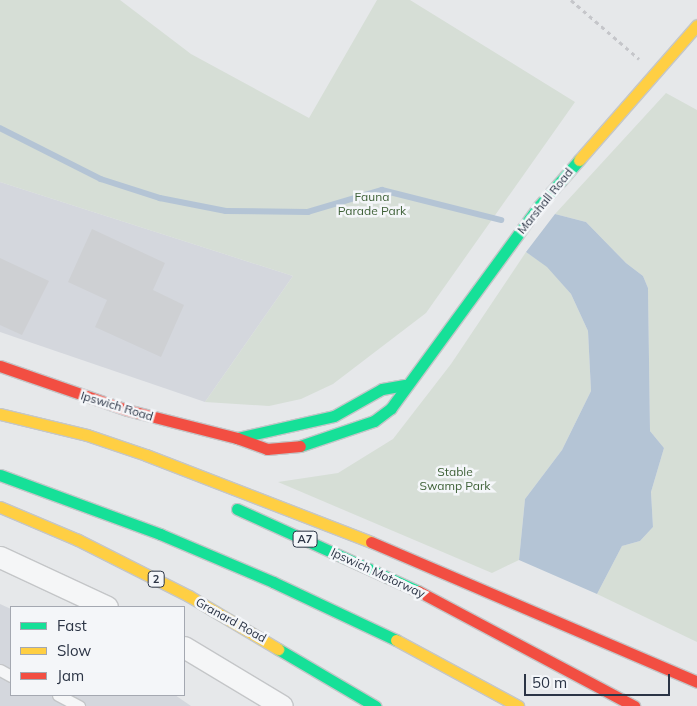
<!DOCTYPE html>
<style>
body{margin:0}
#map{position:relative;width:697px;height:706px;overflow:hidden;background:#e6e8ea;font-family:Mulish,sans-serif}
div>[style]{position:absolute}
.built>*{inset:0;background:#d4d7dd}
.green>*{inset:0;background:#d6ded6}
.water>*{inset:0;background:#b4c4d5}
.stream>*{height:5.5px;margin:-2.75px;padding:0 2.75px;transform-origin:2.75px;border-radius:2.75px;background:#b4c4d5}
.building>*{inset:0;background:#ced0d3}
.path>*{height:3px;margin-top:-1.5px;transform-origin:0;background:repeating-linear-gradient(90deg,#c5c6ca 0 4px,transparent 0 8px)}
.roads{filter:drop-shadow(1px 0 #c4c6c8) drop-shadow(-1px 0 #c4c6c8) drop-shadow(0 1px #c4c6c8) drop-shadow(0 -1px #c4c6c8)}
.lane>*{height:11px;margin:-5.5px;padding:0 5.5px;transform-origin:5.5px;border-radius:5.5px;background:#f5f6f7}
.street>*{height:21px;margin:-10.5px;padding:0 10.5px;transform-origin:10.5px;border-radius:10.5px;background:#f5f6f7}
.fast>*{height:11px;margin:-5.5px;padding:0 5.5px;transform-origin:5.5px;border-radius:5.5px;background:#16e098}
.slow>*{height:11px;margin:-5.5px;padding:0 5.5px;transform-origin:5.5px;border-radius:5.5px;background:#ffcf43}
.jam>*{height:11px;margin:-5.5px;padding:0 5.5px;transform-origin:5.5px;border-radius:5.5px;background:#f24e42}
span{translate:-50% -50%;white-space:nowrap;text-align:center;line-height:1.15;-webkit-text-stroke:5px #f4f6f9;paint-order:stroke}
.shield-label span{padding:1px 4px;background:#f4f6f9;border:1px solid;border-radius:4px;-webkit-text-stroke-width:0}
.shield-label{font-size:11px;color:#2b3445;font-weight:700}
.park-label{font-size:12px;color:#3f6138}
.street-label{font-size:12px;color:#2b3445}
.legend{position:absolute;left:10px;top:606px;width:175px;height:90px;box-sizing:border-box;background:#f4f6f9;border:1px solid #a4a8b1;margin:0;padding:6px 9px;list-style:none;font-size:15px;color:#2b3445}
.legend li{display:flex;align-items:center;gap:10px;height:25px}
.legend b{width:25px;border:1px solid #a4a8b1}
.scale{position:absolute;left:524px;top:674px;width:146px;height:22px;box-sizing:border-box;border:2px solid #2b3445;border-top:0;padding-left:6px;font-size:15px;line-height:18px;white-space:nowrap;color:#2b3445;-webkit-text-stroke:4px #f4f6f9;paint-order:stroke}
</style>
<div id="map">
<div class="built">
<i style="clip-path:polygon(0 182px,293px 276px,205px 402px,0 332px)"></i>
<i style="clip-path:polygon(0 604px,11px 609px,11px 695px,175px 695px,191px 706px,0 706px)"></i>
</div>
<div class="green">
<i style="clip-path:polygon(0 0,120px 0,191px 54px,309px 118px,377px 0,410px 0,575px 102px,426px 313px,333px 384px,301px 399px,269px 406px,205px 402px,293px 276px,0 182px)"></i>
<i style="clip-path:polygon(666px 93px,697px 110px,697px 642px,597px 594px,622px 546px,640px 541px,653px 527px,651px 492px,664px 448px,650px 431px,648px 288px,643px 276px,626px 263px,586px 222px,555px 214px)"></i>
<i style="clip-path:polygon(526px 252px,548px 267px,571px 294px,588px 331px,591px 391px,562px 450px,525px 499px,519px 560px,492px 573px,278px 482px,338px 473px,393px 439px,451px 364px)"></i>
</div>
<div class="water">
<i style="clip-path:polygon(555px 214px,586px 222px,626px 263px,643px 276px,648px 288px,650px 431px,664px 448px,651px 492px,653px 527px,640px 541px,622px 546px,597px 594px,519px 560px,525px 499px,562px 450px,591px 391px,588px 331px,571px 294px,547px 267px,526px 252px)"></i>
</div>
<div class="stream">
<i style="left:0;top:128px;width:113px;rotate:26.8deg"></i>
<i style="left:101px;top:179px;width:62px;rotate:17.9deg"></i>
<i style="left:160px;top:198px;width:67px;rotate:11.1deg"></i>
<i style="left:226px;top:211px;width:82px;rotate:0.7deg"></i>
<i style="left:308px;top:212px;width:77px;rotate:-16.6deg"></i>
<i style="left:382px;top:190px;width:123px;rotate:14.1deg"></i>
</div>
<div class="building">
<i style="clip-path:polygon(92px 229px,165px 263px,153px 290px,184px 305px,161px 357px,95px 327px,107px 300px,68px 282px)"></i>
<i style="clip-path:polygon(0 258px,49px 281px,22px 335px,0 325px)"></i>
</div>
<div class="path">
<i style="left:571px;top:0;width:90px;rotate:40.9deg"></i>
</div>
<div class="roads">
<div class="lane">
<i style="left:0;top:670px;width:13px;rotate:29deg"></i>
<i style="left:58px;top:695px;width:24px;rotate:28deg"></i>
</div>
<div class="street">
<i style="left:0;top:557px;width:118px;rotate:25deg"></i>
<i style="left:184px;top:647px;width:114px;rotate:31deg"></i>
</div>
<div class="fast">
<i style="left:237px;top:438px;width:99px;rotate:-12.8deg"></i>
<i style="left:334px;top:416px;width:55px;rotate:-29.4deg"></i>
<i style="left:382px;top:389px;width:23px;rotate:-10deg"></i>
<i style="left:300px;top:446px;width:78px;rotate:-18.7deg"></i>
<i style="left:374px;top:421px;width:21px;rotate:-37deg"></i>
<i style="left:391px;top:408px;width:250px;rotate:-53.8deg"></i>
<i style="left:539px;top:206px;width:61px;rotate:-49deg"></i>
<i style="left:0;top:475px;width:171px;rotate:20.2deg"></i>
<i style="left:160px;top:534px;width:123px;rotate:23deg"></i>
<i style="left:273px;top:582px;width:136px;rotate:25.2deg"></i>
<i style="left:237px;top:509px;width:199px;rotate:24.4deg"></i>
<i style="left:278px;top:649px;width:113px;rotate:30.4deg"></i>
</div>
<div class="slow">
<i style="left:579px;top:160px;width:179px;rotate:-48.8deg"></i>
<i style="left:0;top:414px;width:89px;rotate:13.6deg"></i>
<i style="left:87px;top:435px;width:62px;rotate:18.7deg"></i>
<i style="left:146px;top:455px;width:241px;rotate:21.1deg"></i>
<i style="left:0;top:507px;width:85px;rotate:22.9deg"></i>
<i style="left:78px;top:540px;width:124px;rotate:26.8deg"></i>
<i style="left:189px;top:596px;width:104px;rotate:30.8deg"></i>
<i style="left:396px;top:640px;width:139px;rotate:28.4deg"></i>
</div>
<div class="jam">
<i style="left:0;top:366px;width:134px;rotate:19.1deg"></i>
<i style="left:127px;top:410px;width:114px;rotate:14.3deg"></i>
<i style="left:237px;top:438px;width:32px;rotate:20deg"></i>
<i style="left:267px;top:449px;width:33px;rotate:-5deg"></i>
<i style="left:371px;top:542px;width:355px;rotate:23.2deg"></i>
<i style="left:418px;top:591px;width:245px;rotate:28deg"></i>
</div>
</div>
<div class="shield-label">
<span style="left:305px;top:539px">A7</span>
<span style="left:156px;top:579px">2</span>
</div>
<div class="park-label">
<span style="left:372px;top:204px">Fauna<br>Parade Park</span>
<span style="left:455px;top:479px">Stable<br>Swamp Park</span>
</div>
<div class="street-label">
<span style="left:545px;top:201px;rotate:-51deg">Marshall Road</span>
<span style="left:117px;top:406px;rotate:17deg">Ipswich Road</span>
<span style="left:378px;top:573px;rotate:25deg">Ipswich Motorway</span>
<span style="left:231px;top:620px;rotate:29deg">Granard Road</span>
</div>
<ul class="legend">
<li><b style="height:6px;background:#16e098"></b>Fast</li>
<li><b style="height:6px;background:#ffcf43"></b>Slow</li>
<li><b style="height:6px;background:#f24e42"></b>Jam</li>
</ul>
<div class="scale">50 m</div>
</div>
